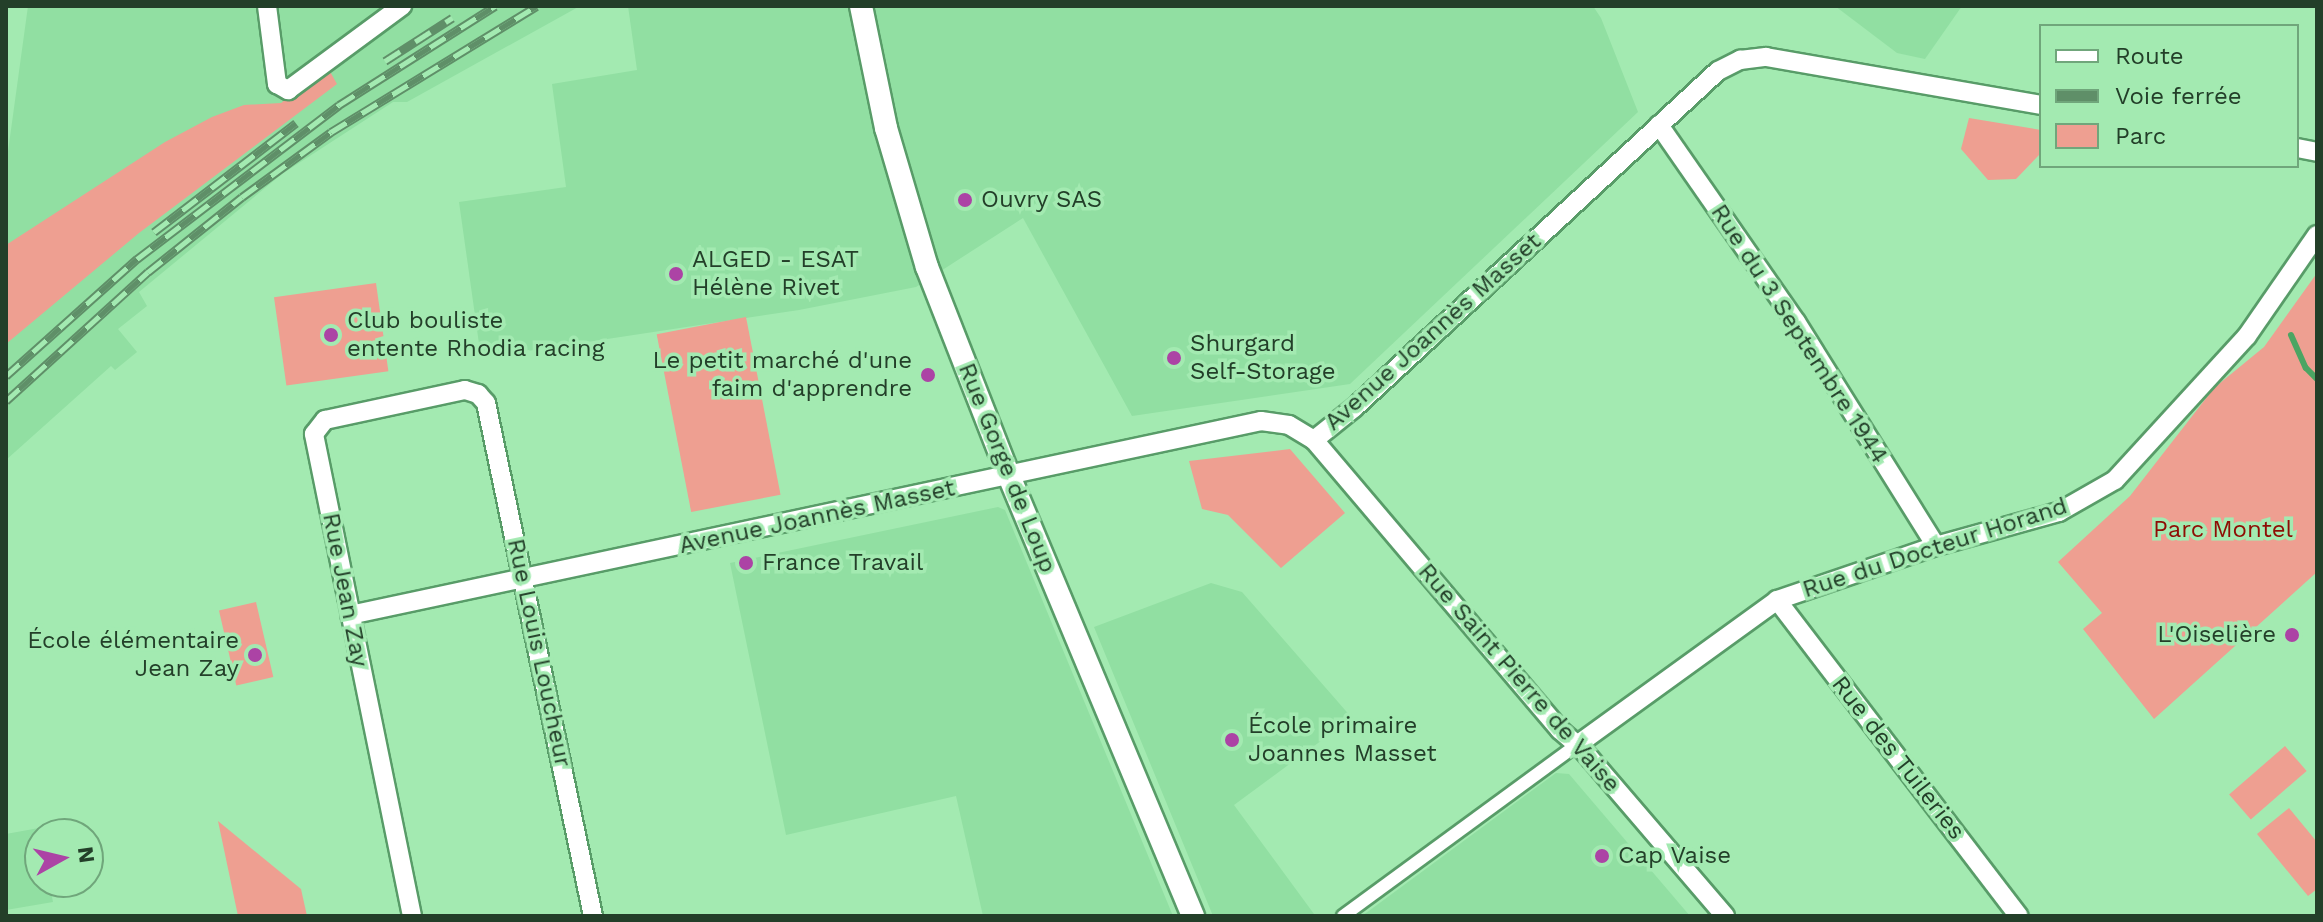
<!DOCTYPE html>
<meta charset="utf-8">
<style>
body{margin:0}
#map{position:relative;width:2323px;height:922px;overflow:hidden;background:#a3eab1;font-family:"Work Sans",sans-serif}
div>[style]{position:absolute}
.built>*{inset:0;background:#91dfa2}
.green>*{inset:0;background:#ee9f91;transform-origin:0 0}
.stream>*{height:6px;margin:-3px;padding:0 3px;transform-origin:3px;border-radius:3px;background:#4ba563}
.roads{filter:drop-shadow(2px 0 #589c68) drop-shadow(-2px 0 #589c68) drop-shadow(0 2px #589c68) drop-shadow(0 -2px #589c68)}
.pedestrian>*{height:12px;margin:-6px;padding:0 6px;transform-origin:6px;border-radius:6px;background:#fff}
.minor>*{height:18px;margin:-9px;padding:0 9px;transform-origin:9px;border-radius:9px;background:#fff}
.tertiary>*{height:22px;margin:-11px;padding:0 11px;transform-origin:11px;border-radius:11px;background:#fff}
.rail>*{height:9px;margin-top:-4.5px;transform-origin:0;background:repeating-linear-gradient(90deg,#a3eab1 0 18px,#5f8f68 0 36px);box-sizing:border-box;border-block:2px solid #5f8f68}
.dots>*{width:22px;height:22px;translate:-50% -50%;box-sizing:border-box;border:4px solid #a3eab1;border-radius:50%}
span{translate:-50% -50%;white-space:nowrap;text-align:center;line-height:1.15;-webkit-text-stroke:7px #a3eab1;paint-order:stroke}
.poi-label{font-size:24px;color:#233f29}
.left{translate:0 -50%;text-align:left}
.right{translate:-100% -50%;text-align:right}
.street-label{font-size:24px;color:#233f29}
.park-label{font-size:24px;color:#8e0d04}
.frame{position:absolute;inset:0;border:8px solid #233f29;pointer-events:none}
.legend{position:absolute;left:2039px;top:24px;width:260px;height:144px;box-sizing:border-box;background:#a3eab1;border:2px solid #70a67b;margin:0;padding:10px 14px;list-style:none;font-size:24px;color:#233f29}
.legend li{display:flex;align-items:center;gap:16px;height:40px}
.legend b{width:40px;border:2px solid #70a67b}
.north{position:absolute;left:24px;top:818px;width:80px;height:80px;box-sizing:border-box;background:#a3eab1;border:2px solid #70a67b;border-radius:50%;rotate:82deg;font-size:22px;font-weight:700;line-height:32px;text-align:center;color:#233f29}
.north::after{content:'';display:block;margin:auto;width:28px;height:36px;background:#ac43a5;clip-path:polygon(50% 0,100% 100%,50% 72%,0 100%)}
</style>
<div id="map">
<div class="built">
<i style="clip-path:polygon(28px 6px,580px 6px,407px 102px,393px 102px,282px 174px,139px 292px,147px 306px,118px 329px,137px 352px,115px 370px,111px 366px,6px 460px,6px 166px)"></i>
<i style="clip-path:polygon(628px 6px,1593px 6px,1601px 18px,1638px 112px,1350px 384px,1132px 416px,1023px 218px,916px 287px,799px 310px,481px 358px,459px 202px,566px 187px,552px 84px,637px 70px)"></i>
<i style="clip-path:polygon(1835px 6px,1962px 6px,1925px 59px,1897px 53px)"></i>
<i style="clip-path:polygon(998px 507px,1005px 510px,1173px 916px,983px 916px,956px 796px,786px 835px,730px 563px)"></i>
<i style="clip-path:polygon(1211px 583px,1242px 592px,1352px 718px,1234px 805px,1314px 914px,1311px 916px,1213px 916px,1094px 627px)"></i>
<i style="clip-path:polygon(1556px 773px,1569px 774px,1690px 916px,1362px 916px)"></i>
<i style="clip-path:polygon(39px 828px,40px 882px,49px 882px,53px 902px,6px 910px,6px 834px)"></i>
</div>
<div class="green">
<i style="clip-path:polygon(328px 68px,337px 84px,139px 233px,6px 344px,6px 245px,165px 142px,212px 117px,244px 105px,281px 103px)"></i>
<i style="clip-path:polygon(1969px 118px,2041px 130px,2041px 153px,2016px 179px,1988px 180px,1961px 149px)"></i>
<i style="clip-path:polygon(2317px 273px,2317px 572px,2154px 719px,2083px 629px,2102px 613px,2058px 562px,2130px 496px,2214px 388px,2264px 347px)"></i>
<i style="left:376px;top:283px;width:89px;height:103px;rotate:82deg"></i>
<i style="left:746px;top:317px;width:181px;height:91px;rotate:79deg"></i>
<i style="clip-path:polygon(1290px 449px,1345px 513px,1281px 568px,1228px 515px,1202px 509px,1189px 461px)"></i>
<i style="left:256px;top:602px;width:77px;height:38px;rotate:77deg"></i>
<i style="left:2285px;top:746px;width:33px;height:74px;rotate:49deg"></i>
<i style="clip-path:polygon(2289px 808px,2317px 842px,2317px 889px,2308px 896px,2257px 834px)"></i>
<i style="clip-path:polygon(218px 821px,301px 889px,307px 916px,238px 916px)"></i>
</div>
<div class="stream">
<i style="left:2291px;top:335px;width:36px;rotate:66deg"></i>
<i style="left:2306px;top:368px;width:16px;rotate:45deg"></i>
</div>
<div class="roads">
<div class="pedestrian">
<i style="left:1343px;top:916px;width:290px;rotate:-36.2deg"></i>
</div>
<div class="minor">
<i style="left:267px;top:6px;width:79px;rotate:82.7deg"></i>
<i style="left:277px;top:84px;width:13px;rotate:29deg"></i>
<i style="left:288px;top:90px;width:142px;rotate:-36.4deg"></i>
<i style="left:1659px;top:125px;width:240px;rotate:55.2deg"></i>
<i style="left:1796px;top:322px;width:264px;rotate:58deg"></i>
<i style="left:2297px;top:148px;width:20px;rotate:11deg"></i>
<i style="left:1314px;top:440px;width:51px;rotate:-38.7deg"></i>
<i style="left:1354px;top:408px;width:496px;rotate:-42.8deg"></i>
<i style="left:1718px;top:71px;width:25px;rotate:-27deg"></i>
<i style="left:1740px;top:60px;width:26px;rotate:-7deg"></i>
<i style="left:1766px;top:57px;width:279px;rotate:9.9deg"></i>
<i style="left:1777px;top:600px;width:398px;rotate:52.6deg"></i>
<i style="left:350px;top:615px;width:931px;rotate:-12.02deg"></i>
<i style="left:1261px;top:421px;width:28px;rotate:8deg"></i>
<i style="left:1289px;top:425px;width:29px;rotate:31deg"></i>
<i style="left:1314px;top:440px;width:380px;rotate:49.7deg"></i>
<i style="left:1560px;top:730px;width:29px;rotate:41deg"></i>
<i style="left:1582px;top:749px;width:220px;rotate:49.4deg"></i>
<i style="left:1577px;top:745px;width:247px;rotate:-35.9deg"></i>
<i style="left:1777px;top:600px;width:168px;rotate:-18.8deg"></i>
<i style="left:1936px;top:546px;width:128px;rotate:-15.5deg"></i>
<i style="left:2059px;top:512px;width:64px;rotate:-29.7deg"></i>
<i style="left:2115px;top:480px;width:195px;rotate:-47.5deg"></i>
<i style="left:2247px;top:336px;width:123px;rotate:-55.3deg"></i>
<i style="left:412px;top:916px;width:492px;rotate:-101.5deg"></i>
<i style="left:314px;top:434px;width:18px;rotate:-52deg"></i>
<i style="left:325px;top:420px;width:143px;rotate:-12.1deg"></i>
<i style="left:465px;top:390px;width:14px;rotate:17deg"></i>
<i style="left:478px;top:394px;width:12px;rotate:48deg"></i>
<i style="left:486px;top:403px;width:524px;rotate:78.22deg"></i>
</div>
<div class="tertiary">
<i style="left:861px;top:6px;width:125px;rotate:78.4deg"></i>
<i style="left:886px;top:128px;width:145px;rotate:73.6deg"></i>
<i style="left:927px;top:267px;width:225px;rotate:68.6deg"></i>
<i style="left:1009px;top:476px;width:477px;rotate:67.3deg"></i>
</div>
</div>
<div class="rail">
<i style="left:385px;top:61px;width:80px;rotate:-32.7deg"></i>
<i style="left:154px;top:232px;width:179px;rotate:-37.5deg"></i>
<i style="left:6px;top:376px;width:176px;rotate:-41.8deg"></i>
<i style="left:137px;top:259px;width:254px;rotate:-37.3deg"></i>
<i style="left:339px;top:105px;width:185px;rotate:-32.4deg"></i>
<i style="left:6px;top:401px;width:192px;rotate:-42.3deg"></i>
<i style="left:148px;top:272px;width:120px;rotate:-38.6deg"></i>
<i style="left:242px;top:197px;width:110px;rotate:-36.1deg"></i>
<i style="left:331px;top:132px;width:241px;rotate:-31.5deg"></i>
</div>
<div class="dots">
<i style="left:965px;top:200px;background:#ac43a5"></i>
<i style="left:676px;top:274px;background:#ac43a5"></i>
<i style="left:331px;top:335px;background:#ac43a5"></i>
<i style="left:1174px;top:358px;background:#ac43a5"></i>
<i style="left:928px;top:375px;background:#ac43a5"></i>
<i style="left:746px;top:563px;background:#ac43a5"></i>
<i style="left:2292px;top:635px;background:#ac43a5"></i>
<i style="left:255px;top:655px;background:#ac43a5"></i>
<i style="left:1232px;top:740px;background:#ac43a5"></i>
<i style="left:1602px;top:856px;background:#ac43a5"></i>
</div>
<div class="poi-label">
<span class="left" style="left:981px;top:200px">Ouvry SAS</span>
<span class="left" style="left:692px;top:274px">ALGED - ESAT<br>Hélène Rivet</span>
<span class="left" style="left:347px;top:335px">Club bouliste<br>entente Rhodia racing</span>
<span class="left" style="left:1190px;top:358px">Shurgard<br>Self-Storage</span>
<span class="right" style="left:912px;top:375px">Le petit marché d'une<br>faim d'apprendre</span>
<span class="left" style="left:762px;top:563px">France Travail</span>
<span class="right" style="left:2276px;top:635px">L'Oiselière</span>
<span class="right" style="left:239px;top:655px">École élémentaire<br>Jean Zay</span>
<span class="left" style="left:1248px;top:740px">École primaire<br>Joannes Masset</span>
<span class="left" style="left:1618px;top:856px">Cap Vaise</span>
</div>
<div class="street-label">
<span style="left:1433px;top:332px;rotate:-42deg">Avenue Joannès Masset</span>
<span style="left:1799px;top:334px;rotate:57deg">Rue du 3 Septembre 1944</span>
<span style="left:1007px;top:468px;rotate:68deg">Rue Gorge de Loup</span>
<span style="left:817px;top:517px;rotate:-12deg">Avenue Joannès Masset</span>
<span style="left:1935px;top:548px;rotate:-18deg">Rue du Docteur Horand</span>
<span style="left:345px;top:590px;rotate:79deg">Rue Jean Zay</span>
<span style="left:539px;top:653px;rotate:78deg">Rue Louis Loucheur</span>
<span style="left:1519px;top:678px;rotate:49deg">Rue Saint Pierre de Vaise</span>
<span style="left:1898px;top:758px;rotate:52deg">Rue des Tuileries</span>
</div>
<div class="park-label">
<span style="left:2223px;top:530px">Parc Montel</span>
</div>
<div class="frame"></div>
<ul class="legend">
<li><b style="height:10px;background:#fff"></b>Route</li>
<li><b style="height:10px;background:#5f8f68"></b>Voie ferrée</li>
<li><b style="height:22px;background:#ee9f91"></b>Parc</li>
</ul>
<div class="north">N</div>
</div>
